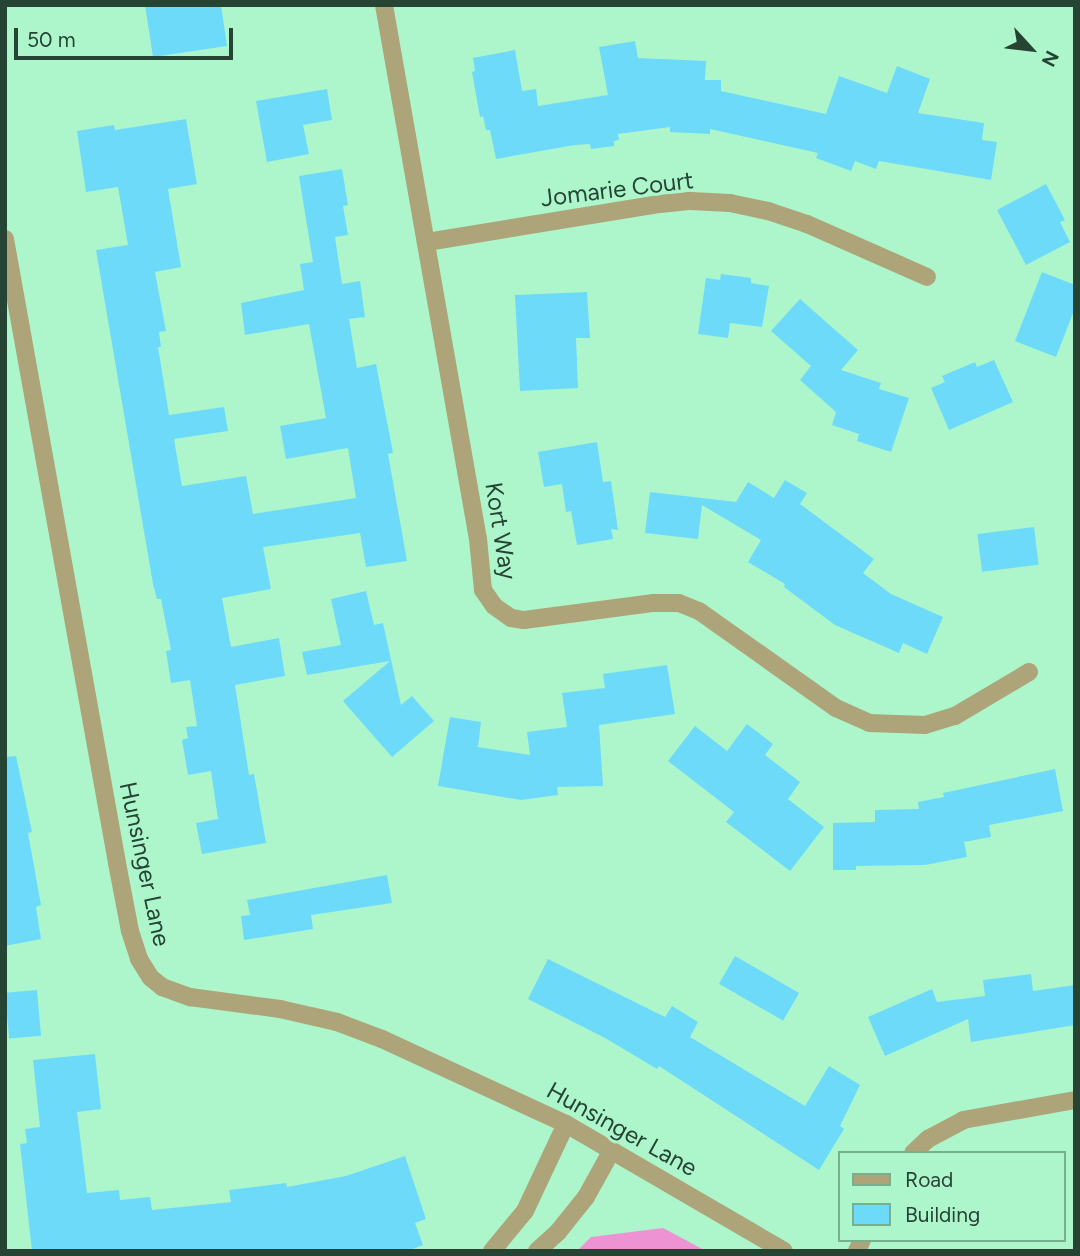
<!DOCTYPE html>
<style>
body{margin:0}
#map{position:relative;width:1080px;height:1256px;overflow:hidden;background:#adf6cc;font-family:Figtree,sans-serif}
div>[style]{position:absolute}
.green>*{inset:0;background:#ed92d2}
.building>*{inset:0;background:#6ddaf9;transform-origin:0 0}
.minor>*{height:18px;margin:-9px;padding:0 9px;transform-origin:9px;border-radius:9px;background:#ada579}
span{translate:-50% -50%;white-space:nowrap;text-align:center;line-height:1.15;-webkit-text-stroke:6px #adf6cc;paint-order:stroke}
.street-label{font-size:24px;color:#264433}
.frame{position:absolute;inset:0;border:7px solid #264433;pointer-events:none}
.legend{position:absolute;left:838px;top:1151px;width:228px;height:91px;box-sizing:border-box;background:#adf6cc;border:2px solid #77af8f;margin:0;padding:9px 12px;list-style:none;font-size:21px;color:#264433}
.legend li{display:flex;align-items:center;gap:14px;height:35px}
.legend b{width:35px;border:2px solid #77af8f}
.north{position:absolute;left:996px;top:14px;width:70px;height:70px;-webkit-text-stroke:5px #adf6cc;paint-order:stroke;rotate:117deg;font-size:19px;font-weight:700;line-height:28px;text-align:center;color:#264433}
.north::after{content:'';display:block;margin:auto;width:24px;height:32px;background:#264433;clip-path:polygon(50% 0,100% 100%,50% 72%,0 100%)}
.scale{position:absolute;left:14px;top:28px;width:219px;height:32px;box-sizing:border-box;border:4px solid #264433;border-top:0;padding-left:9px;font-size:21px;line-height:24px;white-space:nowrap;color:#264433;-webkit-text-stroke:5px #adf6cc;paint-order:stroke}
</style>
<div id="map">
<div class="green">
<i style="clip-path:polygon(663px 1228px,706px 1251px,577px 1251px,591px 1237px)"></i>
</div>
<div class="building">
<i style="clip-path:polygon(145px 5px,221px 5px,227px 46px,153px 57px)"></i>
<i style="clip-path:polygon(635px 41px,638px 58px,706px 61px,705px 80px,721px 80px,721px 91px,826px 114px,839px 76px,887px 93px,897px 66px,930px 79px,918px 113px,984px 123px,982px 140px,997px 142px,991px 180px,879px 161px,876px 169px,855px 161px,851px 171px,816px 158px,818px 153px,710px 129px,710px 134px,670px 132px,670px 127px,618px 134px,619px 140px,614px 141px,614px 146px,591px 149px,590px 144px,575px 145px,496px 159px,490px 130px,486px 130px,483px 116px,480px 117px,472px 72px,475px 71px,473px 58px,515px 50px,522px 91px,536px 89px,538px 106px,608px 95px,599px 47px)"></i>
<i style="clip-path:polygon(327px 89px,332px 120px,303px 125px,309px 154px,267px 162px,256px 101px)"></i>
<i style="clip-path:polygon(186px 119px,197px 184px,168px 189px,181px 267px,155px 272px,166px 331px,159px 332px,161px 347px,158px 347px,169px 415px,224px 407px,228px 431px,174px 439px,182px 486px,246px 476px,253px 514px,356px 498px,348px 448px,286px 459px,280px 426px,326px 418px,309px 324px,245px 335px,241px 303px,304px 290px,300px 264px,313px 262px,299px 176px,342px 169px,348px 205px,343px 206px,348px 235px,335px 237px,342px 284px,360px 281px,365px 317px,349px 319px,357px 368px,376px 364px,393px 453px,388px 454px,407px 561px,366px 567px,360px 533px,263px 547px,271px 589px,222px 598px,231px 647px,279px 638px,285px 676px,235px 685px,249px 775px,254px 774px,266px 843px,202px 854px,196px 823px,218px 819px,211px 771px,188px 775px,182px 740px,188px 738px,186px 727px,197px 726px,190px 680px,171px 683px,166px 651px,171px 650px,161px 599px,157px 599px,153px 584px,96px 250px,128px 245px,118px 187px,86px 192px,77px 131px,114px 125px,115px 130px)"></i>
<i style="clip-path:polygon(1046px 184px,1065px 220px,1060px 222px,1070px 242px,1026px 265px,997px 210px)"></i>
<i style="clip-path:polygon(1042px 272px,1075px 285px,1075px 308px,1056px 357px,1015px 341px)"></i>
<i style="clip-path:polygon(721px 274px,751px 278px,751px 283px,769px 286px,762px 327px,730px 323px,728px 338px,698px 334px,706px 278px,720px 280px)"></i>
<i style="clip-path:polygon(587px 292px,590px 338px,576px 338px,578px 388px,520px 391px,515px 295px)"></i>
<i style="clip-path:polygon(800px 299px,858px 350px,841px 370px,881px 383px,879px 389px,909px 398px,891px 452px,857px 441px,859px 434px,832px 425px,836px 412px,800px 380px,811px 366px,771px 331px)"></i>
<i style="clip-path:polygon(994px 360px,1013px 402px,949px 430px,931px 388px,945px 382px,942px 376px,975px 362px,977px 367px)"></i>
<i style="clip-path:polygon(597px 442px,603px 482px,611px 481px,618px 530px,611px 529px,613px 539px,577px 545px,571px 511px,566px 512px,562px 484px,544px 487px,538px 452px)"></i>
<i style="clip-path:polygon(785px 480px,807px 493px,800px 504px,874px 559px,863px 573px,891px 594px,943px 617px,927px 654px,903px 643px,899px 653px,835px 625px,784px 587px,785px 584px,748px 562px,761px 540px,702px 505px,698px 539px,645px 533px,650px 492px,736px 502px,748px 482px,774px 498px)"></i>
<i style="left:1034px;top:527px;width:38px;height:57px;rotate:83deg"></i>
<i style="clip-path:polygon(366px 591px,374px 625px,383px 623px,401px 705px,412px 696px,434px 721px,392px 757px,343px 701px,390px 661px,307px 675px,302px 652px,341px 645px,331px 599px)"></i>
<i style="clip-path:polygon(667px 665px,675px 714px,599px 725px,603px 786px,557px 787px,558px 795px,521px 800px,438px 786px,450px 717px,481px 722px,478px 747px,530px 755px,527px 732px,567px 727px,562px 693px,605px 688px,603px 674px)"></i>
<i style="clip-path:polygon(747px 724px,773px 744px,765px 755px,800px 782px,788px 799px,824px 827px,790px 871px,726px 822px,734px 812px,668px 761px,695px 726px,727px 751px)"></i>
<i style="clip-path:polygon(16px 756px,32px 832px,28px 833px,41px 905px,36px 907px,41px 939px,5px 946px,5px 757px)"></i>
<i style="clip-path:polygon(1055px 769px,1063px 811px,989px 825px,991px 837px,964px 842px,967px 857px,925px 865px,856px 866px,856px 870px,833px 870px,833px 823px,875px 822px,875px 810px,919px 809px,918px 802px,944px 797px,943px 793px)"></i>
<i style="clip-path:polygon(387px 875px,392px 903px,311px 915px,313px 929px,244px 940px,241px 916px,250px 915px,247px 900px)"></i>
<i style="left:735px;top:956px;width:74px;height:32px;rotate:30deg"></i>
<i style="clip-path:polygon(548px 959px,665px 1017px,672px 1006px,698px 1022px,690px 1037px,805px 1106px,829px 1066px,860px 1085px,840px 1126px,844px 1129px,819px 1170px,659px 1066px,657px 1069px,605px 1038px,528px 999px)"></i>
<i style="clip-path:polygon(1031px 974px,1033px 991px,1075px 985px,1075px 1025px,971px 1042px,968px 1019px,885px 1056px,868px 1017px,932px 989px,937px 1002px,985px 996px,983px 980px)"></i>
<i style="left:37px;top:990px;width:46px;height:32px;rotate:85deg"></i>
<i style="clip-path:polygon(95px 1054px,101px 1109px,77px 1112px,87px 1193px,119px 1190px,120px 1200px,150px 1197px,152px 1210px,231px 1202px,229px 1190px,286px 1183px,287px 1187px,346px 1176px,405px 1156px,426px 1219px,415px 1223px,423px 1245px,407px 1251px,32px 1251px,20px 1144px,27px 1143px,25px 1129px,40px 1127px,33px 1060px)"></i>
</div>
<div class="minor">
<i style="left:384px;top:5px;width:542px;rotate:80.02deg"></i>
<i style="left:478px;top:539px;width:51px;rotate:84.4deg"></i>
<i style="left:483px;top:590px;width:19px;rotate:55deg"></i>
<i style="left:494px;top:606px;width:21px;rotate:35deg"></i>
<i style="left:511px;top:618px;width:13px;rotate:9deg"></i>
<i style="left:524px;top:620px;width:131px;rotate:-7.5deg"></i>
<i style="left:654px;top:603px;width:25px"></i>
<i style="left:679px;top:603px;width:22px;rotate:22deg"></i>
<i style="left:699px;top:611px;width:168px;rotate:35.3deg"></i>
<i style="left:836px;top:708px;width:36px;rotate:24deg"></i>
<i style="left:869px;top:723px;width:56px;rotate:2deg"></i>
<i style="left:925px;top:725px;width:31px;rotate:-17deg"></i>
<i style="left:955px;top:716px;width:86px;rotate:-30.7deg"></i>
<i style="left:5px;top:239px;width:634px;rotate:79.82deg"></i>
<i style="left:117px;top:863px;width:69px;rotate:79.2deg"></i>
<i style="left:130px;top:931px;width:29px;rotate:72deg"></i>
<i style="left:139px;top:959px;width:22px;rotate:58deg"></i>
<i style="left:151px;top:978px;width:14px;rotate:39deg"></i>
<i style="left:162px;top:987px;width:30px;rotate:20deg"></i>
<i style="left:190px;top:997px;width:91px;rotate:7.6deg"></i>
<i style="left:280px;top:1009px;width:58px;rotate:12.8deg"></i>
<i style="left:337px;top:1022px;width:48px;rotate:20.7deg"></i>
<i style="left:382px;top:1039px;width:203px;rotate:24.8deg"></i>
<i style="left:566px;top:1124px;width:252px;rotate:30.2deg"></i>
<i style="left:427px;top:242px;width:236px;rotate:-9.3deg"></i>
<i style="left:660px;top:204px;width:31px;rotate:-6deg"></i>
<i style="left:691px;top:201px;width:39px;rotate:3deg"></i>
<i style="left:730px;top:203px;width:39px;rotate:12deg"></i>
<i style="left:768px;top:211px;width:41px;rotate:18.4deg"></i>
<i style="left:807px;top:224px;width:131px;rotate:23.8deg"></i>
<i style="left:913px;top:1153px;width:21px;rotate:-43deg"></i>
<i style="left:928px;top:1139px;width:40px;rotate:-28deg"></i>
<i style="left:963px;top:1120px;width:114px;rotate:-10.1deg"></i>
<i style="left:492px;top:1251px;width:52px;rotate:-50.5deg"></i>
<i style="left:525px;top:1211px;width:96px;rotate:-64.8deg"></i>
<i style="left:537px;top:1251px;width:28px;rotate:-42deg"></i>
<i style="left:558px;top:1232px;width:45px;rotate:-51.3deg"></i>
<i style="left:586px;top:1197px;width:54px;rotate:-61deg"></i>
<i style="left:857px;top:1251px;width:12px;rotate:-66deg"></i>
</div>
<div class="street-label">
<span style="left:617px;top:189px;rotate:-7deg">Jomarie Court</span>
<span style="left:501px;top:531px;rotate:81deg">Kort Way</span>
<span style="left:145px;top:864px;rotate:78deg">Hunsinger Lane</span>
<span style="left:622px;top:1129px;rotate:29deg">Hunsinger Lane</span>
</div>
<div class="frame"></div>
<ul class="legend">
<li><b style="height:9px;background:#ada579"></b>Road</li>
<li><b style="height:19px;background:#6ddaf9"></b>Building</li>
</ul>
<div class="north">N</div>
<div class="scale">50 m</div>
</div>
